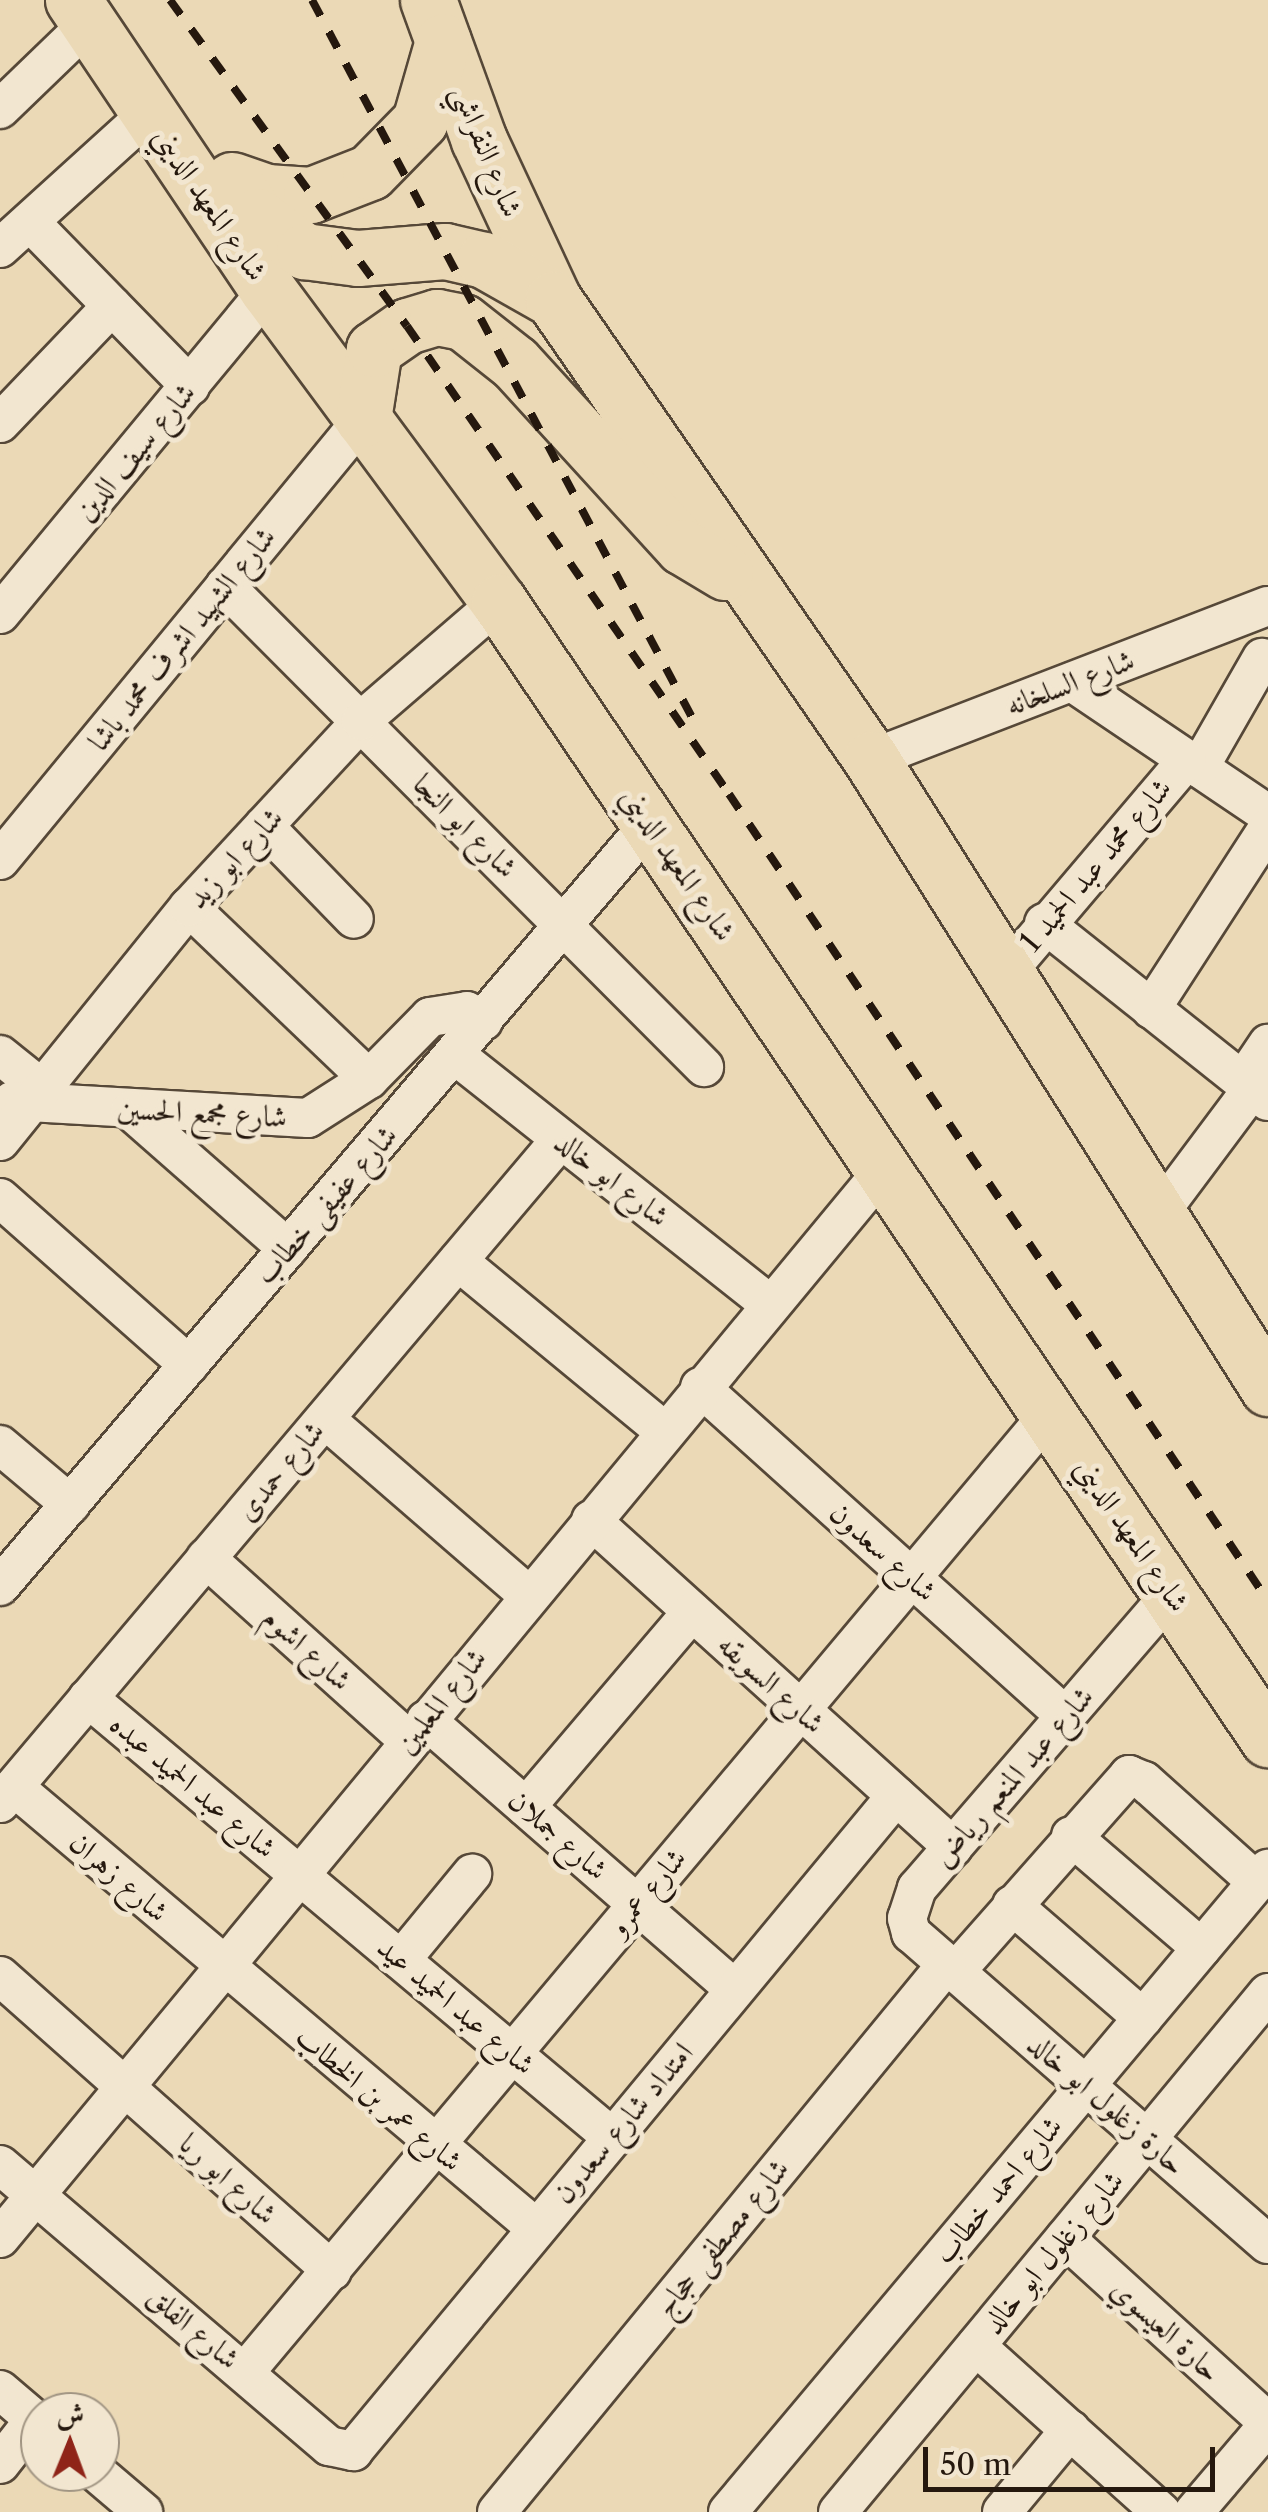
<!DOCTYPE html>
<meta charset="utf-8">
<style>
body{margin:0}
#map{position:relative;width:1268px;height:2512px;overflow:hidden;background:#ebd9b6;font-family:"Libre Caslon Text",Amiri,serif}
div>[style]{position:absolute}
.roads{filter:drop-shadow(2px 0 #564838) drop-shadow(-2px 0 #564838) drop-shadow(0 2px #564838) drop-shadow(0 -2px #564838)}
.street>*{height:38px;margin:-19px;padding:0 19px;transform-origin:19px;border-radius:19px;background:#f2e6d0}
.primary>*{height:55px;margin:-27.5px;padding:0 27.5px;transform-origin:27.5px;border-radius:27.5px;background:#ebd9b6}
.rail>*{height:8px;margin-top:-4px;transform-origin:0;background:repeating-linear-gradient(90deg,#25180e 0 18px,transparent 0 36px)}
span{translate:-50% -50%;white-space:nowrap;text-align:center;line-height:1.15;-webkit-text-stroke:10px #f2e6d0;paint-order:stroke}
.street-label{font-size:30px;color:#25180e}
.north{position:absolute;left:20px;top:2392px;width:100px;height:100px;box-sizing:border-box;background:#f2e6d0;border:2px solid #a09482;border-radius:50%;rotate:1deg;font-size:28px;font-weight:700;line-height:40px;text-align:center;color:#25180e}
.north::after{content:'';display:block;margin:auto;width:35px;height:45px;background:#8f2418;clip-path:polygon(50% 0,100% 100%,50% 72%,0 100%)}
.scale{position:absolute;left:923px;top:2447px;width:292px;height:45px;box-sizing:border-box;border:5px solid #25180e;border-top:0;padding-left:12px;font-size:30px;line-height:35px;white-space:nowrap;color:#25180e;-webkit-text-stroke:8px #f2e6d0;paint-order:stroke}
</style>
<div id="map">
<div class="roads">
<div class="street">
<i style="left:0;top:109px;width:124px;rotate:-44deg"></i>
<i style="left:31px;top:223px;width:228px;rotate:45.7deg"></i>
<i style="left:0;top:248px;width:200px;rotate:-42.2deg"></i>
<i style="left:0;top:423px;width:162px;rotate:-46.3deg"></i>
<i style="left:225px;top:586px;width:679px;rotate:45.12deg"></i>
<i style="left:0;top:614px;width:420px;rotate:-50.4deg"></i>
<i style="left:1072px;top:682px;width:236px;rotate:34deg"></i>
<i style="left:871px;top:759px;width:425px;rotate:-21.1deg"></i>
<i style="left:1199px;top:768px;width:127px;rotate:-60.2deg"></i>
<i style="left:264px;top:826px;width:129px;rotate:45.9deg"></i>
<i style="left:0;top:860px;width:571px;rotate:-50.54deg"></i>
<i style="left:189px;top:907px;width:249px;rotate:43.7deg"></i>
<i style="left:1044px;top:923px;width:286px;rotate:38.5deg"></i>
<i style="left:1007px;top:972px;width:278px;rotate:-49.7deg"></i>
<i style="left:1151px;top:1009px;width:216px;rotate:-57.1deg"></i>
<i style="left:454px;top:1054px;width:402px;rotate:38.4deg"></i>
<i style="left:0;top:1055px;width:53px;rotate:38.8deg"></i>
<i style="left:1243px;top:1081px;width:45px;rotate:-56deg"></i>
<i style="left:12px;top:1101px;width:296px;rotate:3.3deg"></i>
<i style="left:308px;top:1118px;width:72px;rotate:-32.6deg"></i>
<i style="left:369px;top:1079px;width:87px;rotate:-45.5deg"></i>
<i style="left:430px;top:1017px;width:37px;rotate:-9deg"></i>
<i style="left:467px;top:1011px;width:19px;rotate:32deg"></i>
<i style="left:130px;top:1110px;width:210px;rotate:41.3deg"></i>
<i style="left:0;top:1141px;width:301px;rotate:-51.1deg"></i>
<i style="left:189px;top:907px;width:253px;rotate:-47.2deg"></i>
<i style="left:361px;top:721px;width:182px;rotate:-40.8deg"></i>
<i style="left:0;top:1198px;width:252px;rotate:41.5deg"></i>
<i style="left:1160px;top:1212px;width:154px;rotate:-53.2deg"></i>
<i style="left:458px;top:1261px;width:267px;rotate:39.5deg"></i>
<i style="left:700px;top:1387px;width:493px;rotate:42deg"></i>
<i style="left:325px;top:1419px;width:269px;rotate:40.9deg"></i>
<i style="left:0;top:1445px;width:92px;rotate:40.1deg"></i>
<i style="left:591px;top:1520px;width:488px;rotate:42.1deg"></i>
<i style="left:206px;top:1558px;width:273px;rotate:42deg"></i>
<i style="left:0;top:1586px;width:1002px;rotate:-49.57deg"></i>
<i style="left:1171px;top:1594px;width:389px;rotate:130.8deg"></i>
<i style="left:917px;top:1888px;width:32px;rotate:108deg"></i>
<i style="left:907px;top:1918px;width:16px;rotate:75deg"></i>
<i style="left:911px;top:1933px;width:473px;rotate:41.1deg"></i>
<i style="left:88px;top:1698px;width:685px;rotate:39.97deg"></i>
<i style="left:426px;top:1720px;width:409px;rotate:41.1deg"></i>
<i style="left:14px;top:1787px;width:683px;rotate:40.19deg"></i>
<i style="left:0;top:1803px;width:869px;rotate:-49.81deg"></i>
<i style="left:526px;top:1807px;width:256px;rotate:-49.6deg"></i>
<i style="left:1071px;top:1836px;width:172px;rotate:40.7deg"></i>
<i style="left:1012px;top:1905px;width:173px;rotate:40.8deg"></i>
<i style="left:401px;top:1960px;width:112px;rotate:-50.5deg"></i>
<i style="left:955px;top:1972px;width:263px;rotate:-48.5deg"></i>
<i style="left:1129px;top:1775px;width:16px;rotate:22deg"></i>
<i style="left:1144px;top:1781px;width:152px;rotate:41.8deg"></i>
<i style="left:0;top:1976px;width:444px;rotate:41.6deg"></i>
<i style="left:0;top:2165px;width:433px;rotate:40.5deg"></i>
<i style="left:329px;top:2446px;width:25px;rotate:12deg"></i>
<i style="left:353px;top:2451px;width:851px;rotate:-50.34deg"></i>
<i style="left:0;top:2238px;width:1390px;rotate:-50.4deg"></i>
<i style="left:1065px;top:2238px;width:274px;rotate:42.2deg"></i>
<i style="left:976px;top:2346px;width:249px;rotate:41.9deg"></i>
<i style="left:245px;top:2372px;width:1252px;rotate:-49.99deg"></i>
<i style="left:0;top:2390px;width:52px;rotate:40.4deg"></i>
<i style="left:0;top:2464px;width:57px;rotate:-52.1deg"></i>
<i style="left:96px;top:2472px;width:62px;rotate:40.4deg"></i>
<i style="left:497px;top:2512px;width:709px;rotate:-50.61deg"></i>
<i style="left:728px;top:2512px;width:840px;rotate:-49.98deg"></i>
<i style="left:838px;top:2512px;width:674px;rotate:-50.36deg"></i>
<i style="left:1002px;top:2512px;width:107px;rotate:-50.3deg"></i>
<i style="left:1194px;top:2512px;width:114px;rotate:-49.6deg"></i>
</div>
<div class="primary">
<i style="left:73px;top:0;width:349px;rotate:56.1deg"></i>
<i style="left:268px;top:290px;width:388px;rotate:53.5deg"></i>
<i style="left:499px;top:602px;width:1373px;rotate:55.93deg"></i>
<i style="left:428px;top:0;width:149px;rotate:70deg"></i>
<i style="left:479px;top:140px;width:175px;rotate:65deg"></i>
<i style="left:232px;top:180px;width:36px;rotate:19deg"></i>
<i style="left:266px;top:192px;width:45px;rotate:3.8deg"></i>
<i style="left:311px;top:195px;width:63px;rotate:-21.3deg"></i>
<i style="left:370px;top:172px;width:71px;rotate:-45.6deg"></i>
<i style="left:420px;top:121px;width:83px;rotate:-74deg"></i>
<i style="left:233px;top:181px;width:42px;rotate:55.6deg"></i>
<i style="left:257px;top:216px;width:59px;rotate:36.7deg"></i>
<i style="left:304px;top:251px;width:54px;rotate:7.4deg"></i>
<i style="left:358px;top:258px;width:87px;rotate:-4.6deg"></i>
<i style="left:445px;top:251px;width:40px;rotate:13deg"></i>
<i style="left:484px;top:260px;width:79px;rotate:29.5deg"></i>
<i style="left:553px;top:299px;width:559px;rotate:55.34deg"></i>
<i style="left:871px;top:759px;width:744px;rotate:57.74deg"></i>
<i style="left:363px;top:419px;width:71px;rotate:-81.1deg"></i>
<i style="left:374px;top:349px;width:40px;rotate:-34.9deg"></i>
<i style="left:407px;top:326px;width:31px;rotate:-17deg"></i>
<i style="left:437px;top:317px;width:26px;rotate:11deg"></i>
<i style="left:463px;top:322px;width:66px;rotate:38.3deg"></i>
<i style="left:515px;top:363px;width:249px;rotate:47.6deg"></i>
<i style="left:683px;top:547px;width:49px;rotate:30.8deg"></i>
</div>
</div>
<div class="rail">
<i style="left:170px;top:0;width:403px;rotate:54deg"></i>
<i style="left:407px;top:326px;width:568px;rotate:55.47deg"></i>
<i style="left:729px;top:794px;width:970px;rotate:56.26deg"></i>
<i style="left:312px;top:0;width:820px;rotate:62.09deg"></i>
</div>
<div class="street-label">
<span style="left:487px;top:151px;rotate:68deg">شارع النقراشي</span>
<span style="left:210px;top:204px;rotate:56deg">شارع المعهد الديني</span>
<span style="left:135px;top:452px;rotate:-50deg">شارع سيف الدين</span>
<span style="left:182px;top:639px;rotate:-51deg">شارع الشهيد اشرف محمد باشا</span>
<span style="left:1070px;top:683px;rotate:-21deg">شارع السلخانه</span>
<span style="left:465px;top:826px;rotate:45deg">شارع ابو النجا</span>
<span style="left:235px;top:858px;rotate:-47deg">شارع ابو زيد</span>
<span style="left:678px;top:864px;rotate:56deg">شارع المعهد الديني</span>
<span style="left:1096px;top:865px;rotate:-50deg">شارع محمد عبد الحميد 1</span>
<span style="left:202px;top:1113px;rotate:3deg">شارع مجمع الحسين</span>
<span style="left:612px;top:1179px;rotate:38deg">شارع ابو خالد</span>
<span style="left:326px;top:1205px;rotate:-49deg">شارع عفيفى خطاب</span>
<span style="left:280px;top:1471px;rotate:-50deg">شارع حمدى</span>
<span style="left:1132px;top:1535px;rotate:56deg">شارع المعهد الديني</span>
<span style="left:883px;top:1552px;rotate:42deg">شارع سعدون</span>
<span style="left:307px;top:1649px;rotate:42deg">شارع اشوم</span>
<span style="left:771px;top:1684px;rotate:42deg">شارع السويقه</span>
<span style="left:441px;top:1701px;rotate:-51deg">شارع المعلمين</span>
<span style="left:1013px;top:1777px;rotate:-49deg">شارع عبد المنعم رياض</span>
<span style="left:193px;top:1786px;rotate:40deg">شارع عبد الحميد عبده</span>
<span style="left:558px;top:1835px;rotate:41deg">شارع جملان</span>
<span style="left:119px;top:1877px;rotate:41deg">شارع زهران</span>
<span style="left:647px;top:1892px;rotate:-50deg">شارع عمرو</span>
<span style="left:456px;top:2006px;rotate:40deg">شارع عبد الحميد عيد</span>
<span style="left:379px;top:2099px;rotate:40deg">شارع عمر بن الخطاب</span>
<span style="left:1107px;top:2104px;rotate:41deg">حارة زغلول ابو خالد</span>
<span style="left:623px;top:2123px;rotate:-50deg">امتداد شارع سعدون</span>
<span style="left:228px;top:2179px;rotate:42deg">شارع ابو ريا</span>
<span style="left:998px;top:2190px;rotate:-50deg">شارع احمد خطاب</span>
<span style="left:722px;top:2238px;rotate:-51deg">شارع مصطفى حجاج</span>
<span style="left:1053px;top:2252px;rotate:-50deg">شارع زغلول ابو خالد</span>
<span style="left:193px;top:2328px;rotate:40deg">شارع الفلق</span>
<span style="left:1166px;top:2330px;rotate:42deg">حارة العيسوي</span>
</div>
<div class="north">ش</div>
<div class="scale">50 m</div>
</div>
